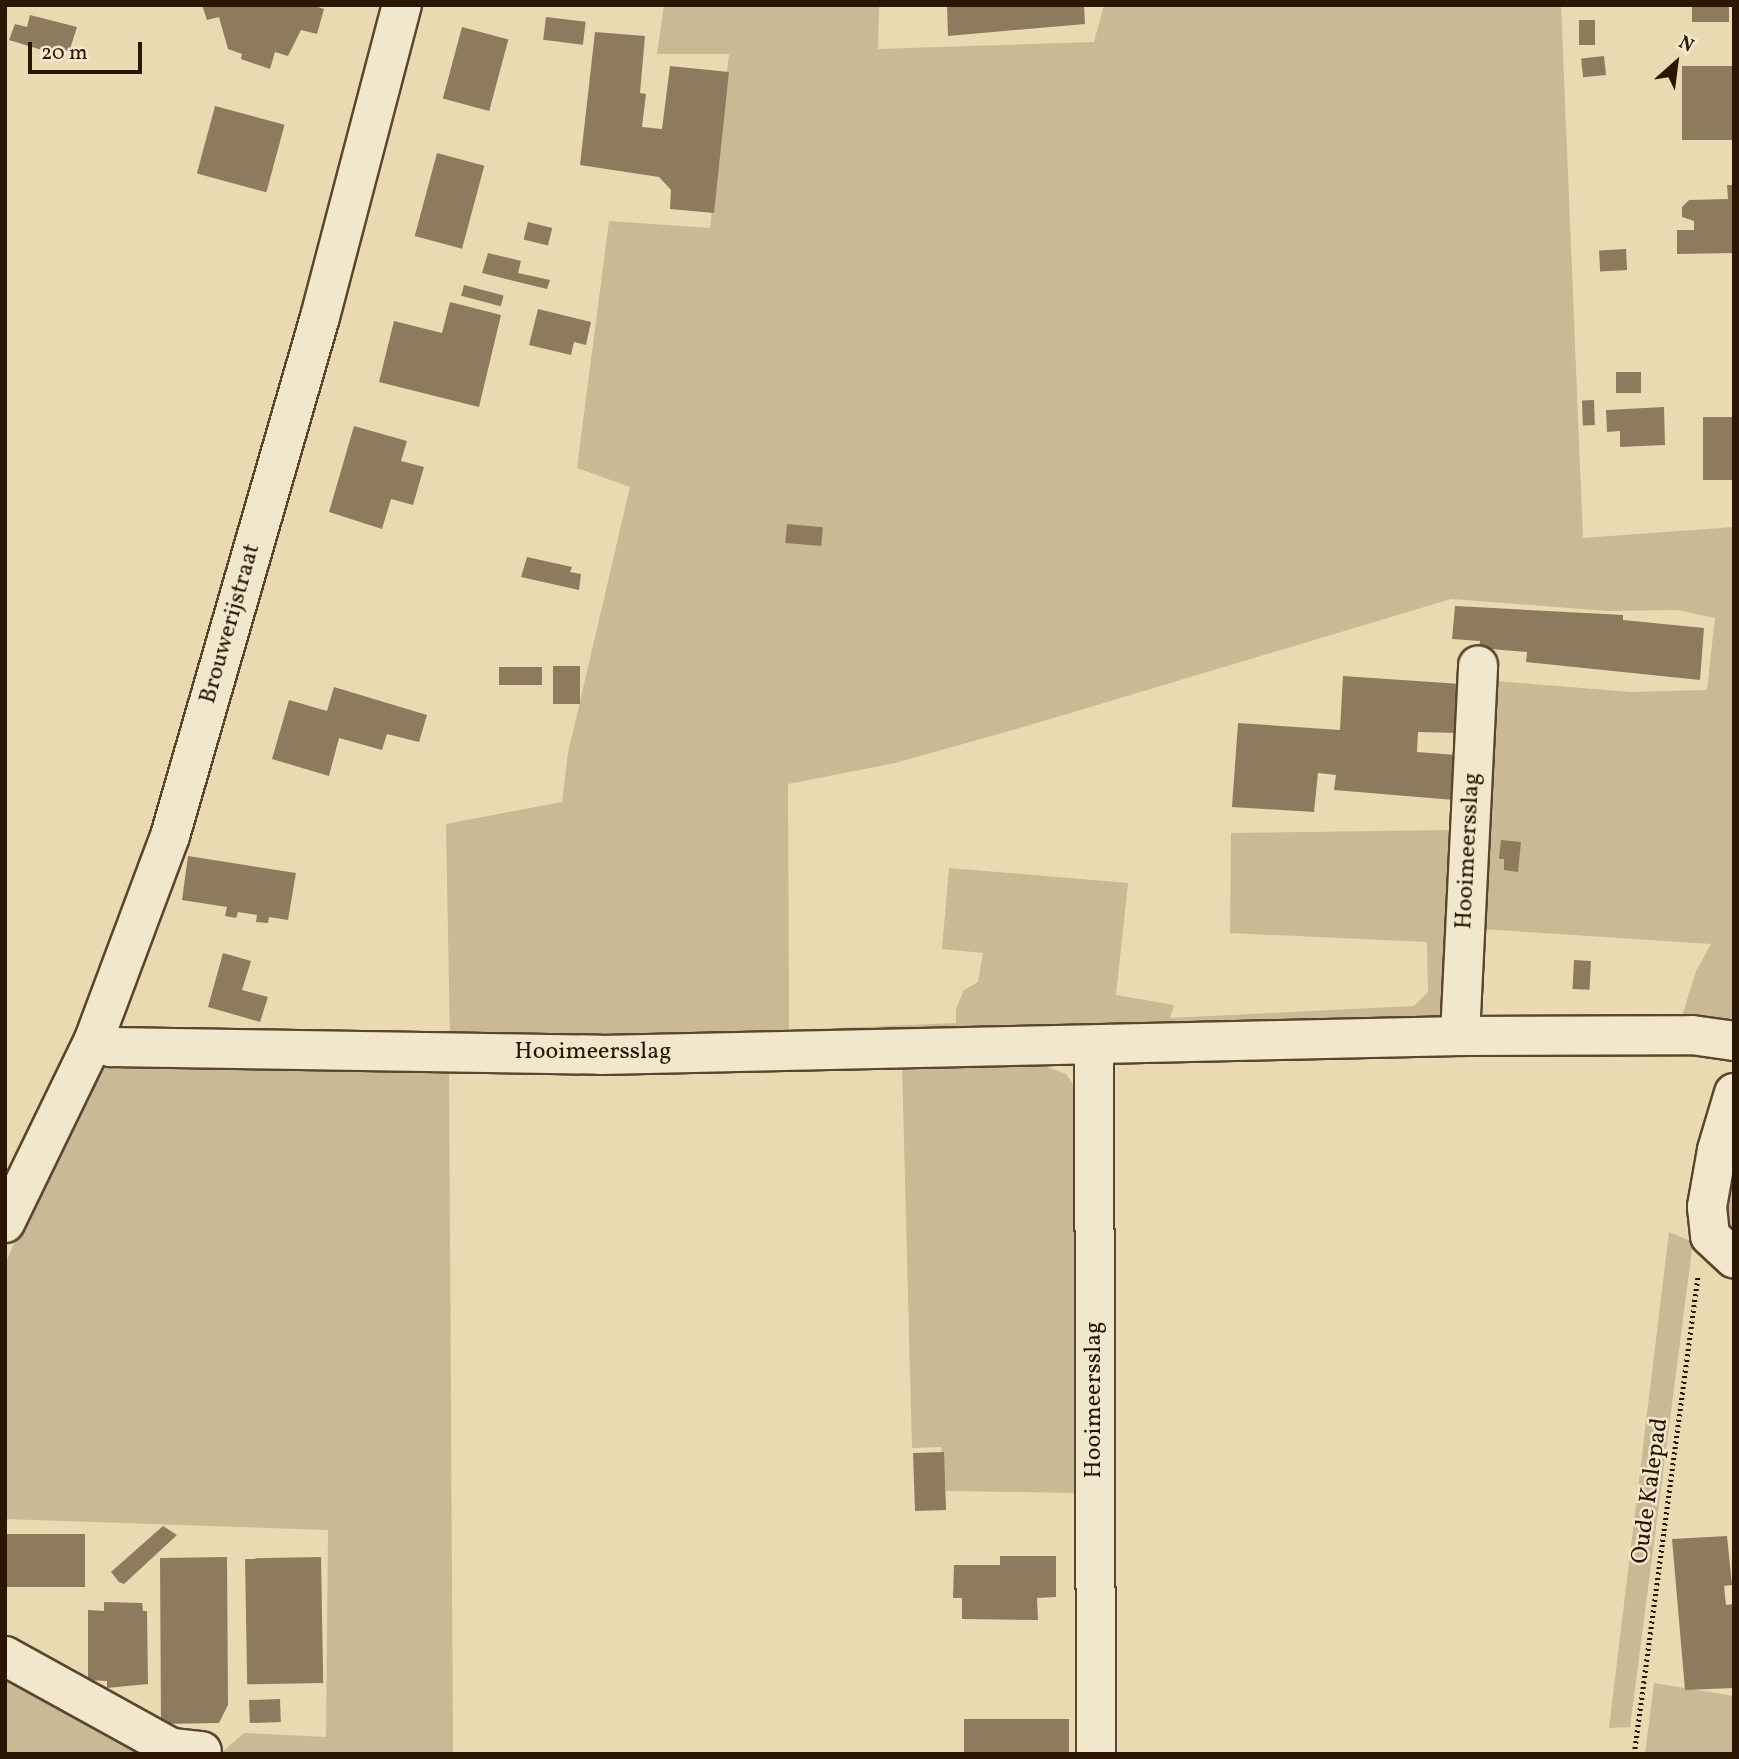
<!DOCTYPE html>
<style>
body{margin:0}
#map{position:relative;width:1739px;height:1759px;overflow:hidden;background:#e9dab2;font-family:Vollkorn,serif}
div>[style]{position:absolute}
.green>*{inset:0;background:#c9b994}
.building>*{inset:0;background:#8e7b5e;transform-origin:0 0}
.path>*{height:4.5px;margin-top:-2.25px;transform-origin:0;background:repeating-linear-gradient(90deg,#2b1503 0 2px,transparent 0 5.5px)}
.roads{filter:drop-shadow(2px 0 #5a462f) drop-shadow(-2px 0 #5a462f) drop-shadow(0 2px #5a462f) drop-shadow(0 -2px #5a462f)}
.minor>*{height:38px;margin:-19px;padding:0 19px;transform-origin:19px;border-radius:19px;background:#f1e7cd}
span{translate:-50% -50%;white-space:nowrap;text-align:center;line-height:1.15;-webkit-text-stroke:5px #f1e7cd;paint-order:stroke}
.street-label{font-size:24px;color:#2b1503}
.frame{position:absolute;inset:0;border:7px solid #2b1503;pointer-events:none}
.north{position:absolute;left:1641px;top:28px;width:70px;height:70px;-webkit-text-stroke:5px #f1e7cd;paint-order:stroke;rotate:28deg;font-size:19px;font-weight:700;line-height:28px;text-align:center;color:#2b1503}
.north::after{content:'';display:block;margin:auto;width:24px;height:32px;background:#2b1503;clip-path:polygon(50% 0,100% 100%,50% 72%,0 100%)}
.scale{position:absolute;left:28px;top:42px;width:114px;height:32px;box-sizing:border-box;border:4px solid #2b1503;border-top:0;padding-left:9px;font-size:21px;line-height:24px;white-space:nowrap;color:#2b1503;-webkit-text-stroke:5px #f1e7cd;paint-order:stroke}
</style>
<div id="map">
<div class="green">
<i style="clip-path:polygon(664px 5px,879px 5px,878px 49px,1094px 42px,1104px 5px,1561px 5px,1583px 538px,1734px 527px,1734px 1026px,1680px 1023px,1696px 971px,1711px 944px,1482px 929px,1495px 681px,1630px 692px,1707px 690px,1715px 618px,1677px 610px,1608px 611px,1451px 599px,1020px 728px,895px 763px,788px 784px,789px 1030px,956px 1023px,956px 1009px,964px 990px,978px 982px,983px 953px,942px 949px,949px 868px,1128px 883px,1116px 995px,1174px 1005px,1170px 1018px,1414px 1006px,1428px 992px,1427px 942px,1230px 933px,1231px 833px,1450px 830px,1443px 1008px,1433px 1026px,450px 1040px,446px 824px,562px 802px,568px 753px,630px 487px,577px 468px,609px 221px,710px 228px,729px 54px,657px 54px)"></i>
<i style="clip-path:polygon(1029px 1060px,1066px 1074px,1075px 1087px,1085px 1493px,946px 1491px,941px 1447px,912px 1448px,902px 1064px)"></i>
<i style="clip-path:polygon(104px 1063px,449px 1068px,453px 1754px,220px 1754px,244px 1733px,326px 1737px,328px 1530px,5px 1519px,5px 1264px,92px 1069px)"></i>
<i style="clip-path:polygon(1734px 1151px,1734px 1244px,1722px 1227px)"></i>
<i style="clip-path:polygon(1669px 1232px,1693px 1242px,1630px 1727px,1609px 1728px)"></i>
<i style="clip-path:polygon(5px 1672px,155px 1754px,5px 1754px)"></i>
<i style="clip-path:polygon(1654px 1683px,1734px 1696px,1734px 1754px,1645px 1754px)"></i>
</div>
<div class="building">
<i style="clip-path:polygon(202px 5px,311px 5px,324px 9px,317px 34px,301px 30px,288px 56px,275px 52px,270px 69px,241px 59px,242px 54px,228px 49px,219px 17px,207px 20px)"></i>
<i style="clip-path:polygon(947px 5px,1084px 5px,1085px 24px,948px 36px)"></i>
<i style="left:1692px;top:5px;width:37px;height:17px"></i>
<i style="clip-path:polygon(30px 15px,77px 27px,69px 52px,58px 46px,55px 54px,9px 40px,15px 24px,27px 27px)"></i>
<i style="left:546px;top:17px;width:40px;height:23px;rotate:7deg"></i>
<i style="left:1579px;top:20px;width:16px;height:25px"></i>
<i style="left:462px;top:27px;width:48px;height:74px;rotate:15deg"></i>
<i style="clip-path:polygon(595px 32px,645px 36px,640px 93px,646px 94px,642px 127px,662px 129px,670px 66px,729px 72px,714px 213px,670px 209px,671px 190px,659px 177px,580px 165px)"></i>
<i style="left:1604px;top:56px;width:19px;height:23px;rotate:84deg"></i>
<i style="left:1734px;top:66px;width:74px;height:52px;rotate:90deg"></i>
<i style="left:215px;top:106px;width:72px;height:70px;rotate:15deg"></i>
<i style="left:437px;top:153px;width:49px;height:86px;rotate:15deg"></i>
<i style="clip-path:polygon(1727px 185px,1734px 185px,1734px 253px,1677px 254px,1677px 230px,1694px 230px,1694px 221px,1682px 217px,1682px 207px,1689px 200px,1728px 199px)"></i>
<i style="left:528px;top:222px;width:25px;height:18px;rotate:14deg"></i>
<i style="left:1626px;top:249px;width:21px;height:27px;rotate:87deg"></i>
<i style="clip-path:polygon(488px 253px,521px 261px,518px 273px,550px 280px,547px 289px,482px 273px)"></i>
<i style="left:464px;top:285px;width:41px;height:11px;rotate:15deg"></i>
<i style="clip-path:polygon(450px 302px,501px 315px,479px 407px,379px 382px,394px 321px,442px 333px)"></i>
<i style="clip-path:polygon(538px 309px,591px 322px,586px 345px,574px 342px,571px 355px,529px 345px)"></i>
<i style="left:1616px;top:372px;width:25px;height:21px"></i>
<i style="left:1594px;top:400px;width:25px;height:12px;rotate:88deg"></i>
<i style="clip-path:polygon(1664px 407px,1665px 445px,1620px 447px,1620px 431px,1607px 432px,1606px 410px)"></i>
<i style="left:1703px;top:417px;width:31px;height:63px"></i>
<i style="clip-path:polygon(354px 426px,407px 441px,401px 461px,424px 467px,413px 505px,391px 499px,382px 529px,329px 512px)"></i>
<i style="left:787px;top:524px;width:36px;height:19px;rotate:5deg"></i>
<i style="clip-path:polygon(527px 557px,572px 567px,570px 572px,581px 574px,579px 590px,521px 577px)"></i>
<i style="clip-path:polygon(1455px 606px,1623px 615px,1623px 620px,1704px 628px,1700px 680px,1526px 662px,1527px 652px,1479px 648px,1480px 641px,1452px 639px)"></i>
<i style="left:553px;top:666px;width:27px;height:38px"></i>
<i style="left:499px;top:667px;width:43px;height:18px"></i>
<i style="clip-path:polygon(1343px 676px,1461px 684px,1458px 733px,1418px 732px,1417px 752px,1456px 755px,1454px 800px,1334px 790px,1336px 775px,1318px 773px,1314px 812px,1232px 807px,1238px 723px,1340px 730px)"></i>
<i style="clip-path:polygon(334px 687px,427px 715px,419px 742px,387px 734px,382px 750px,339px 738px,329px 776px,272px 759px,289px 700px,327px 711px)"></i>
<i style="clip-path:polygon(1501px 840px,1521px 842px,1518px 872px,1504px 870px,1504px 859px,1499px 859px)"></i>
<i style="clip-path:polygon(188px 856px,296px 873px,288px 920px,269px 917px,268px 923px,256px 922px,257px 915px,238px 912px,236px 918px,225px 916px,227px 907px,182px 900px)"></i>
<i style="clip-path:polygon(223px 953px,251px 961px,242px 990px,268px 997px,260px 1022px,208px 1007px)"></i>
<i style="left:1574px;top:960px;width:17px;height:29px;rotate:3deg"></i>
<i style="left:944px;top:1452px;width:58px;height:31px;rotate:88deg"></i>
<i style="clip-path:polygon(163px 1526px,177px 1535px,124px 1584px,119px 1582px,111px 1572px)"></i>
<i style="left:5px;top:1534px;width:80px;height:53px"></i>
<i style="clip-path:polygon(1727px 1536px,1732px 1585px,1724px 1586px,1726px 1605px,1734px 1604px,1734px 1688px,1685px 1690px,1672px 1539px)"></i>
<i style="clip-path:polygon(1000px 1556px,1056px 1556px,1056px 1597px,1037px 1598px,1038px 1620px,962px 1619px,962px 1598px,953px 1598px,954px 1565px,1000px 1565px)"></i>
<i style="clip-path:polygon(227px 1557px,228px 1705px,219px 1723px,161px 1724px,160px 1558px)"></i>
<i style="left:321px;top:1557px;width:126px;height:76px;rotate:89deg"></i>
<i style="clip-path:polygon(104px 1602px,142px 1603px,143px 1611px,147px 1611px,148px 1684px,107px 1688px,107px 1681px,88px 1680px,88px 1610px,104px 1611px)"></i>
<i style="left:280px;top:1699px;width:23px;height:31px;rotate:88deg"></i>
<i style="left:1069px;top:1719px;width:35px;height:105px;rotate:90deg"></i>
</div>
<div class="path">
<i style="left:1634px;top:1754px;width:482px;rotate:-82.4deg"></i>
</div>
<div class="roads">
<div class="minor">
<i style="left:1460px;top:1036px;width:371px;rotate:-87.2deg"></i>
<i style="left:93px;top:1042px;width:19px;rotate:16deg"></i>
<i style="left:111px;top:1047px;width:490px;rotate:0.9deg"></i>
<i style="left:601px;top:1055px;width:859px;rotate:-1.27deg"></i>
<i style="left:1460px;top:1036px;width:232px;rotate:-0.2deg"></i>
<i style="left:1692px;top:1035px;width:42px;rotate:8.1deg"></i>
<i style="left:1094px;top:1046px;width:708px;rotate:89.84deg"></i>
<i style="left:1734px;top:1093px;width:59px;rotate:106.6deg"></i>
<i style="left:1717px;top:1150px;width:58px;rotate:100deg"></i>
<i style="left:1707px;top:1207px;width:29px;rotate:84deg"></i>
<i style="left:1710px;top:1236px;width:33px;rotate:43deg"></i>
<i style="left:5px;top:1223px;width:201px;rotate:-64.1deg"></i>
<i style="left:93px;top:1042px;width:220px;rotate:-69.5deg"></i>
<i style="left:170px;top:836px;width:540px;rotate:-73.88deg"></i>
<i style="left:320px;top:317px;width:323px;rotate:-75.3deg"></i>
<i style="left:5px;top:1656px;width:191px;rotate:28.9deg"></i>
<i style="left:172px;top:1748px;width:30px;rotate:6deg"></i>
</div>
</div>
<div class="street-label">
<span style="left:231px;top:624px;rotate:-74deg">Brouwerijstraat</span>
<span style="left:1469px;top:851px;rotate:-87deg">Hooimeersslag</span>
<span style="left:593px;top:1053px">Hooimeersslag</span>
<span style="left:1095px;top:1400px;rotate:-90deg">Hooimeersslag</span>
<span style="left:1651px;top:1491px;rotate:-82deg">Oude Kalepad</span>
</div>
<div class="frame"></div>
<div class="north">N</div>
<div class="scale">20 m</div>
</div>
